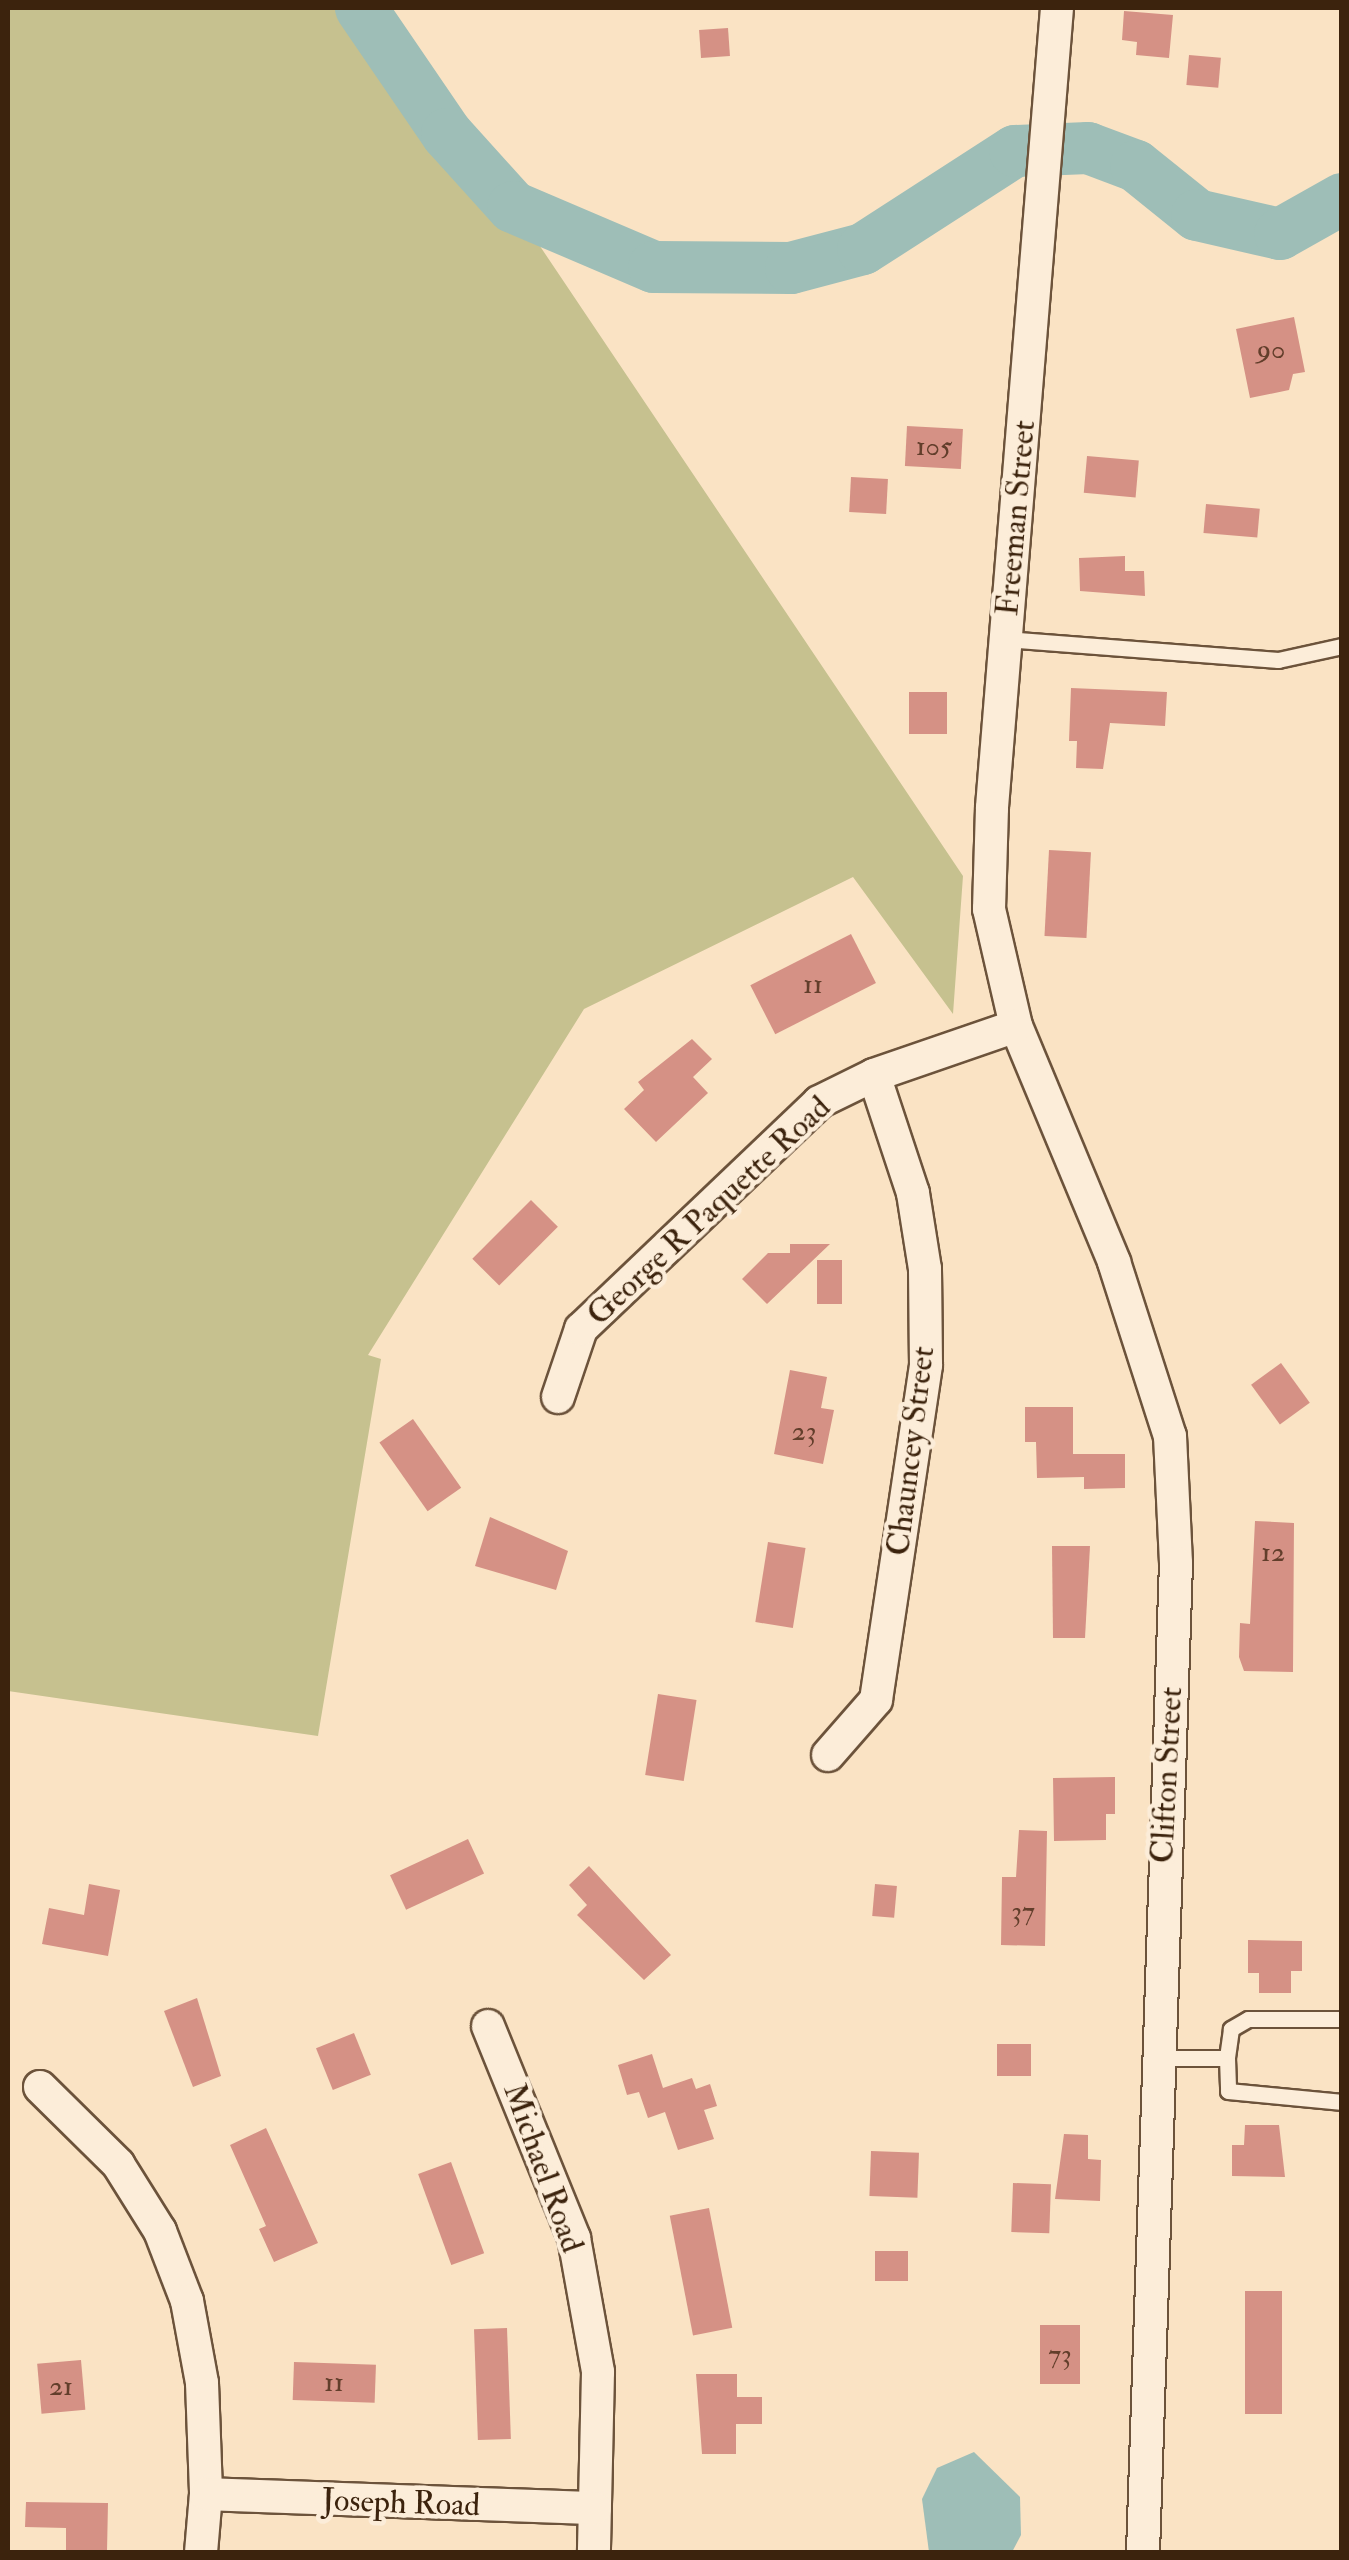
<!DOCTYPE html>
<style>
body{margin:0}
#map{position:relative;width:1349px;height:2560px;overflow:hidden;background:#fae3c4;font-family:"IM FELL Double Pica",serif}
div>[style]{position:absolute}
.green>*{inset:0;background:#c6c18f}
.water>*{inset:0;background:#9ebeb7}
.river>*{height:52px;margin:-26px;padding:0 26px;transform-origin:26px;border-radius:26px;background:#9ebeb7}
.building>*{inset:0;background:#d59185;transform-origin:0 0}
.roads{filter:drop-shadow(2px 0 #6c533b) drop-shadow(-2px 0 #6c533b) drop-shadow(0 2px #6c533b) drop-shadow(0 -2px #6c533b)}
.lane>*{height:15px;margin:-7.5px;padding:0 7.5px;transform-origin:7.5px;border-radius:7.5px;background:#fcedd9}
.street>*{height:32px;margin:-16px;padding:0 16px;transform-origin:16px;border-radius:16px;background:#fcedd9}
span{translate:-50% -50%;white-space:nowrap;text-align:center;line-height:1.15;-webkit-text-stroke:9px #fcedd9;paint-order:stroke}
.number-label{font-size:28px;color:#623e2b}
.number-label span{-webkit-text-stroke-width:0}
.street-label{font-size:32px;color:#3c230d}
.frame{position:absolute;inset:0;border:10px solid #3c230d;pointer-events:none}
</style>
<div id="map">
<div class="green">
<i style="clip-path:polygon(8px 8px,390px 8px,464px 133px,963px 876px,953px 1014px,853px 877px,584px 1009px,368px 1355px,381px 1359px,318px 1736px,8px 1691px)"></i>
</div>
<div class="water">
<i style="clip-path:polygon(974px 2452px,1020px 2497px,1021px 2535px,1012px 2552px,929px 2552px,922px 2499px,937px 2468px)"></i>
</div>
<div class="river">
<i style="left:361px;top:8px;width:153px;rotate:55.7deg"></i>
<i style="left:447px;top:134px;width:98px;rotate:47.9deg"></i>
<i style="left:513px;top:207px;width:153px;rotate:23.1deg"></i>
<i style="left:654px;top:267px;width:137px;rotate:0.4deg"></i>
<i style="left:791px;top:268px;width:74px;rotate:-14.8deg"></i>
<i style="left:863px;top:249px;width:181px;rotate:-32.8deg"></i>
<i style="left:1015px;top:151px;width:73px;rotate:-2.4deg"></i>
<i style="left:1088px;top:148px;width:51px;rotate:20.6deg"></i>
<i style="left:1136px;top:166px;width:78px;rotate:38.8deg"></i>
<i style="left:1197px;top:215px;width:85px;rotate:12.9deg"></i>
<i style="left:1280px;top:234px;width:71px;rotate:-29.4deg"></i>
</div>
<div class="building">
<i style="clip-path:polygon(1124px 11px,1173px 15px,1169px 58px,1136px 55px,1137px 42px,1122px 40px)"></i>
<i style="left:728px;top:28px;width:28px;height:29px;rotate:86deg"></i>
<i style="left:1189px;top:55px;width:32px;height:30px;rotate:5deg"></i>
<i style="clip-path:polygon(1294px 317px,1305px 372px,1293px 374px,1289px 390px,1250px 398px,1236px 329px)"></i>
<i style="left:907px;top:426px;width:56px;height:40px;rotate:3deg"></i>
<i style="left:1087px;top:456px;width:52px;height:37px;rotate:5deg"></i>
<i style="left:851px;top:477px;width:37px;height:35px;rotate:3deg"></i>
<i style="left:1206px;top:504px;width:54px;height:29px;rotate:5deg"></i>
<i style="clip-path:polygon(1125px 556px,1125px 571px,1144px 571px,1145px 596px,1080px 591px,1079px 558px)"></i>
<i style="clip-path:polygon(1071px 688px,1167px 692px,1165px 726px,1110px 723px,1103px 769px,1076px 768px,1077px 741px,1069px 741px)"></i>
<i style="left:909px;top:692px;width:38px;height:42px"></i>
<i style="left:1049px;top:850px;width:42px;height:86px;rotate:3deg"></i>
<i style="left:851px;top:934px;width:55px;height:113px;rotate:63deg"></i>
<i style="clip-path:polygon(692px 1039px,712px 1059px,693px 1077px,708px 1093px,656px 1142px,624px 1109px,644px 1090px,638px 1082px)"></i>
<i style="left:531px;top:1200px;width:38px;height:83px;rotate:45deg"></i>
<i style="clip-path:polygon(790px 1244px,830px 1244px,767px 1304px,742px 1279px,768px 1253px,790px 1253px)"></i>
<i style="left:817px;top:1260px;width:25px;height:44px"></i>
<i style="left:1281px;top:1363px;width:49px;height:37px;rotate:54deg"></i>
<i style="clip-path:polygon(790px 1370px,827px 1377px,821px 1408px,834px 1410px,823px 1464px,774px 1454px)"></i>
<i style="clip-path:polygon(1025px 1407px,1073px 1407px,1073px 1454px,1125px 1454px,1125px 1488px,1084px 1489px,1084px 1477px,1037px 1478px,1036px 1442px,1025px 1442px)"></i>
<i style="left:413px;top:1419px;width:84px;height:41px;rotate:55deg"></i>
<i style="clip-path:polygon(490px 1517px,568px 1551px,556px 1590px,475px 1566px)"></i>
<i style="clip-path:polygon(1255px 1521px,1294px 1523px,1293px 1672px,1244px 1671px,1239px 1657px,1240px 1623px,1250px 1624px)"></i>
<i style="left:768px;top:1542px;width:38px;height:81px;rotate:9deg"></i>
<i style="clip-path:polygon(1052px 1546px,1090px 1546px,1085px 1638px,1053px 1638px)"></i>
<i style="left:658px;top:1694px;width:39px;height:82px;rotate:9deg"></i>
<i style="clip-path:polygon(1115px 1777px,1115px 1814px,1106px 1814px,1106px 1840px,1054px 1841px,1053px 1778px)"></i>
<i style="clip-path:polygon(1019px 1830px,1047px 1831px,1045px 1946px,1001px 1945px,1002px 1877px,1016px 1877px)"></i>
<i style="left:468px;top:1839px;width:38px;height:86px;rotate:65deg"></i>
<i style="clip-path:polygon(589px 1866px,671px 1955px,644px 1980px,577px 1915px,587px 1905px,569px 1885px)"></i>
<i style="clip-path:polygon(89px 1884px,120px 1890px,108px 1956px,42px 1944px,49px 1908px,84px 1915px)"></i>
<i style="left:875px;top:1884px;width:22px;height:32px;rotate:5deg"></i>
<i style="clip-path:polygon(1248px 1940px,1302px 1941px,1302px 1971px,1291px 1971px,1291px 1993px,1259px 1993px,1259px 1973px,1248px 1973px)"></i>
<i style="clip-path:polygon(197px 1998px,221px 2076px,193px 2087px,164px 2011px)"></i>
<i style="left:354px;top:2033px;width:45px;height:41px;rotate:68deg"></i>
<i style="left:997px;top:2044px;width:34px;height:32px"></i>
<i style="clip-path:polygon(652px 2054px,663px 2088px,692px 2078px,696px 2089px,710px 2084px,717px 2106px,704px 2110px,714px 2139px,678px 2150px,665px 2112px,648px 2118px,639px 2092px,627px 2095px,618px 2065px)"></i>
<i style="clip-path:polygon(1245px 2125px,1279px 2125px,1285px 2177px,1232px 2176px,1232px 2145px,1244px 2145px)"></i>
<i style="clip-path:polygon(266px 2128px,318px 2243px,274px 2262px,259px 2229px,266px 2226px,230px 2145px)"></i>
<i style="clip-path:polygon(1064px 2134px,1088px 2135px,1088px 2159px,1101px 2160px,1100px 2201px,1055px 2199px)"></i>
<i style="left:871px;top:2151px;width:48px;height:45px;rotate:2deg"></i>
<i style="left:451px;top:2162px;width:97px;height:35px;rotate:70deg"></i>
<i style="left:1013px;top:2183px;width:38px;height:49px;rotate:2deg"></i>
<i style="left:709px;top:2208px;width:122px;height:40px;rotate:79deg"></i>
<i style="left:875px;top:2251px;width:33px;height:30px"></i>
<i style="left:1245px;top:2291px;width:37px;height:123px"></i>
<i style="left:1040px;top:2325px;width:40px;height:59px"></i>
<i style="left:507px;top:2328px;width:111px;height:33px;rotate:88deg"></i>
<i style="left:81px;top:2360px;width:50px;height:44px;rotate:85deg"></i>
<i style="left:294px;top:2362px;width:82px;height:38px;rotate:2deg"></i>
<i style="clip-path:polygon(696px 2374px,737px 2374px,737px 2397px,762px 2397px,762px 2424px,736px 2424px,736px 2454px,702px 2454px)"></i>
<i style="clip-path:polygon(26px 2502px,108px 2503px,107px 2552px,66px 2552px,66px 2528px,25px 2527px)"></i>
</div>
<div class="roads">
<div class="lane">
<i style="left:1005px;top:639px;width:274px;rotate:4.4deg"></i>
<i style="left:1278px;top:660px;width:66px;rotate:-12.3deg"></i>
<i style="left:1342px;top:2019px;width:94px;rotate:180deg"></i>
<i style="left:1248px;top:2019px;width:20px;rotate:150deg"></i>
<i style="left:1231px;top:2029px;width:29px;rotate:98deg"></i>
<i style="left:1227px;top:2058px;width:33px;rotate:88deg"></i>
<i style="left:1228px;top:2091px;width:115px;rotate:5.5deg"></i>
<i style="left:1158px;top:2058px;width:69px"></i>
</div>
<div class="street">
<i style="left:1057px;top:8px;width:803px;rotate:94.65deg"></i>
<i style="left:992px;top:808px;width:101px;rotate:91.7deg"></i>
<i style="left:989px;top:909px;width:120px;rotate:77deg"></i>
<i style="left:1016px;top:1026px;width:256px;rotate:67.4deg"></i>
<i style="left:1114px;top:1262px;width:183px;rotate:72.2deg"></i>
<i style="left:1170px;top:1436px;width:127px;rotate:87.3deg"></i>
<i style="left:1176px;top:1563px;width:990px;rotate:91.91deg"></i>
<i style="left:558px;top:1397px;width:72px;rotate:-71.3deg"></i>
<i style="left:581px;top:1329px;width:329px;rotate:-43.6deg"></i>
<i style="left:819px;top:1102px;width:61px;rotate:-26.1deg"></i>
<i style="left:874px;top:1075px;width:150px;rotate:-19deg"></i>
<i style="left:828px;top:1755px;width:73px;rotate:-48.9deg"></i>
<i style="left:876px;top:1700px;width:339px;rotate:-81.5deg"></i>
<i style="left:926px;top:1365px;width:96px;rotate:-90.6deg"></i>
<i style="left:925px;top:1269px;width:77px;rotate:-99deg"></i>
<i style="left:913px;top:1193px;width:124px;rotate:-108.3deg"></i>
<i style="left:488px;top:2026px;width:229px;rotate:67.9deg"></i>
<i style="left:574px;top:2238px;width:136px;rotate:79.8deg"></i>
<i style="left:598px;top:2372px;width:180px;rotate:91.3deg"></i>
<i style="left:40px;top:2087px;width:110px;rotate:44.6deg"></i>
<i style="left:118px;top:2164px;width:79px;rotate:57.9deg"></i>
<i style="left:160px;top:2231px;width:75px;rotate:68.9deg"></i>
<i style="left:187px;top:2301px;width:83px;rotate:79.6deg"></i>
<i style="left:202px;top:2383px;width:111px;rotate:87.9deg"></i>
<i style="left:206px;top:2494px;width:58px;rotate:94.9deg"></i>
<i style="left:206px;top:2494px;width:389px;rotate:2.1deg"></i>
</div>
</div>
<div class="number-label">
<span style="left:1271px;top:350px">90</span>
<span style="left:934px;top:447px">105</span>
<span style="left:813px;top:985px">11</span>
<span style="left:804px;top:1432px">23</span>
<span style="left:1273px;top:1553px">12</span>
<span style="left:1023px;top:1912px">37</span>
<span style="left:1060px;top:2355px">73</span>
<span style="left:334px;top:2383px">11</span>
<span style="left:61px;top:2387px">21</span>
</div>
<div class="street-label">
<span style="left:1016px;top:518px;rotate:-85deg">Freeman Street</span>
<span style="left:709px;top:1211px;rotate:-43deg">George R Paquette Road</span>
<span style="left:911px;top:1451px;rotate:-83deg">Chauncey Street</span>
<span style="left:1167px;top:1775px;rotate:-87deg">Clifton Street</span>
<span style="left:543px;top:2168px;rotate:70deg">Michael Road</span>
<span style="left:401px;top:2503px;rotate:2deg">Joseph Road</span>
</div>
<div class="frame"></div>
</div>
